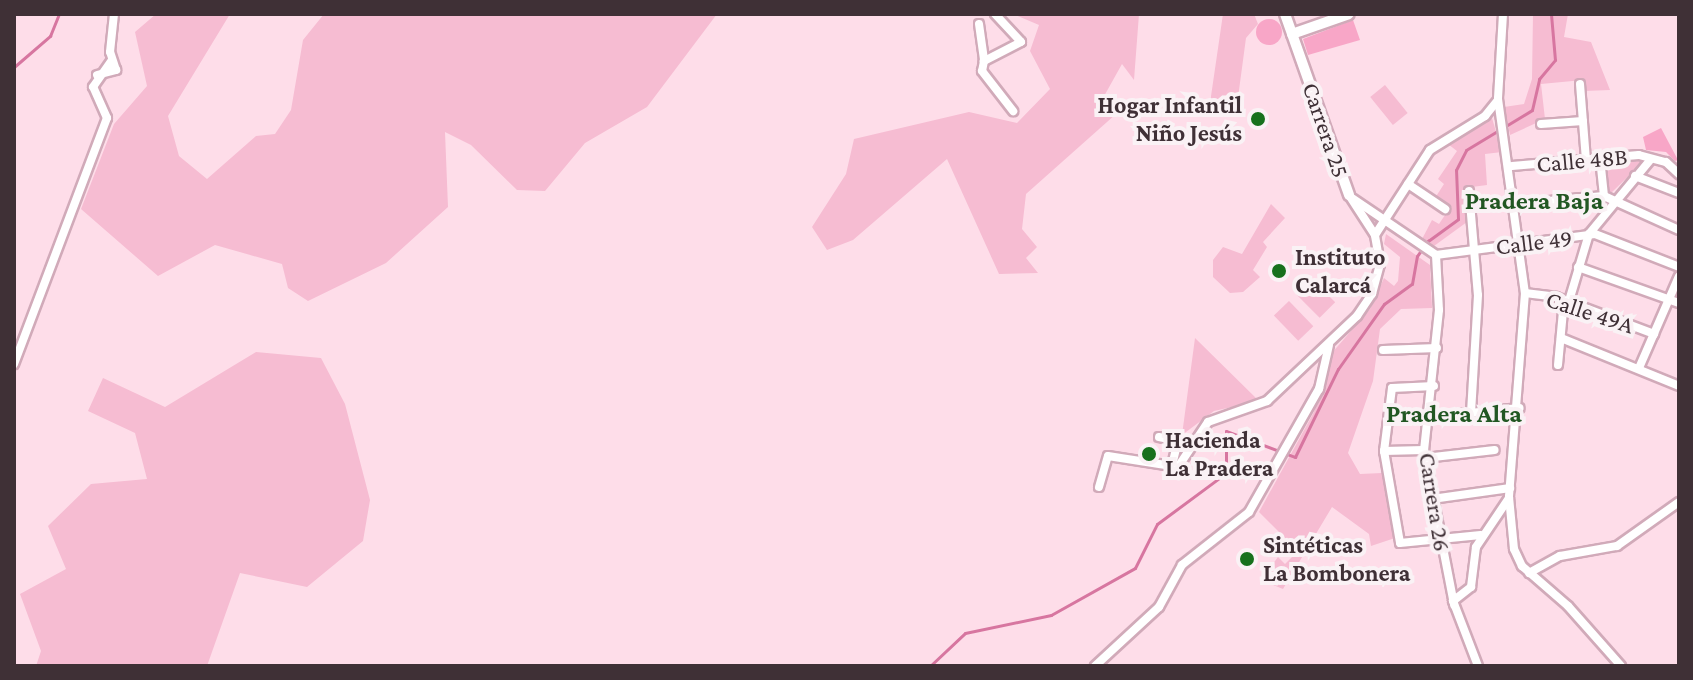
<!DOCTYPE html>
<meta charset="utf-8">
<style>
body{margin:0}
#map{position:relative;width:1693px;height:680px;overflow:hidden;background:#fedde9;font-family:"Crimson Pro",serif}
div>[style]{position:absolute}
.green>*{inset:0;background:#f6bcd2;transform-origin:0 0}
.stream>*{height:3px;margin:-1.5px;padding:0 1.5px;transform-origin:1.5px;border-radius:1.5px;background:#d776a0}
.building>*{inset:0;background:#f8a6c7}
.round{border-radius:50%}
.roads{filter:drop-shadow(2px 0 #d1aab9) drop-shadow(-2px 0 #d1aab9) drop-shadow(0 2px #d1aab9) drop-shadow(0 -2px #d1aab9)}
.minor>*{height:8px;margin:-4px;padding:0 4px;transform-origin:4px;border-radius:4px;background:#fff}
.tertiary>*{height:10px;margin:-5px;padding:0 5px;transform-origin:5px;border-radius:5px;background:#fff}
.dots>*{width:22px;height:22px;translate:-50% -50%;box-sizing:border-box;border:4px solid #faf2f5;border-radius:50%}
span{translate:-50% -50%;white-space:nowrap;text-align:center;line-height:1.15;-webkit-text-stroke:8px #faf2f5;paint-order:stroke}
.poi-label{font-size:24px;color:#3f3036;font-weight:700}
.right{translate:-100% -50%;text-align:right}
.left{translate:0 -50%;text-align:left}
.street-label{font-size:24px;color:#3f3036}
.neighbourhood-label{font-size:26px;color:#225723;font-weight:700}
.frame{position:absolute;inset:0;border:16px solid #3f3036;pointer-events:none}
</style>
<div id="map">
<div class="green">
<i style="clip-path:polygon(156px 14px,230px 14px,168px 116px,179px 156px,207px 179px,256px 136px,275px 134px,291px 110px,303px 40px,324px 14px,717px 14px,647px 107px,585px 143px,545px 191px,517px 190px,471px 145px,445px 132px,448px 207px,386px 263px,308px 301px,288px 288px,282px 264px,215px 245px,158px 276px,81px 209px,114px 124px,147px 86px,135px 32px)"></i>
<i style="clip-path:polygon(1013px 14px,1139px 14px,1134px 80px,1122px 64px,1103px 98px,1116px 114px,1026px 194px,1022px 229px,1037px 247px,1026px 258px,1038px 273px,999px 274px,947px 159px,853px 240px,827px 250px,812px 227px,846px 174px,854px 139px,969px 112px,1017px 123px,1050px 89px,1030px 51px,1039px 25px)"></i>
<i style="clip-path:polygon(1223px 14px,1254px 14px,1258px 24px,1246px 38px,1237px 105px,1210px 103px)"></i>
<i style="clip-path:polygon(1533px 14px,1568px 14px,1564px 37px,1591px 42px,1610px 90px,1584px 91px,1583px 80px,1541px 84px,1545px 119px,1510px 135px,1504px 107px,1524px 104px,1532px 79px)"></i>
<i style="left:1385px;top:85px;width:36px;height:19px;rotate:51deg"></i>
<i style="clip-path:polygon(1492px 118px,1502px 152px,1485px 154px,1487px 185px,1464px 188px,1467px 222px,1434px 246px,1421px 241px,1432px 220px,1439px 224px,1449px 209px,1435px 198px,1444px 184px,1438px 179px,1457px 151px,1444px 141px)"></i>
<i style="clip-path:polygon(1640px 159px,1642px 163px,1610px 194px,1605px 163px)"></i>
<i style="clip-path:polygon(1271px 204px,1285px 218px,1263px 242px,1267px 247px,1253px 270px,1260px 277px,1243px 292px,1230px 293px,1213px 277px,1213px 260px,1223px 247px,1242px 254px)"></i>
<i style="clip-path:polygon(1386px 234px,1430px 265px,1432px 308px,1401px 309px,1380px 329px,1373px 381px,1348px 453px,1360px 474px,1382px 473px,1395px 538px,1371px 546px,1369px 534px,1332px 507px,1283px 589px,1261px 580px,1278px 557px,1285px 564px,1298px 551px,1259px 512px,1314px 412px,1331px 354px,1370px 309px,1384px 278px,1394px 286px,1398px 281px,1400px 257px,1384px 244px)"></i>
<i style="left:1309px;top:276px;width:37px;height:22px;rotate:45deg"></i>
<i style="left:1289px;top:301px;width:35px;height:21px;rotate:46deg"></i>
<i style="clip-path:polygon(1195px 338px,1259px 401px,1214px 411px,1182px 435px)"></i>
<i style="clip-path:polygon(256px 352px,321px 358px,345px 404px,370px 500px,363px 541px,307px 587px,240px 573px,207px 666px,36px 666px,41px 651px,20px 594px,66px 569px,48px 526px,91px 484px,147px 479px,135px 433px,88px 411px,103px 378px,165px 407px)"></i>
</div>
<div class="stream">
<i style="left:14px;top:67px;width:48px;rotate:-40.7deg"></i>
<i style="left:50px;top:36px;width:24px;rotate:-68deg"></i>
<i style="left:930px;top:666px;width:48px;rotate:-43.3deg"></i>
<i style="left:965px;top:633px;width:88px;rotate:-11.8deg"></i>
<i style="left:1051px;top:615px;width:96px;rotate:-29.2deg"></i>
<i style="left:1135px;top:568px;width:49px;rotate:-63.4deg"></i>
<i style="left:1157px;top:524px;width:86px;rotate:-36.5deg"></i>
<i style="left:1226px;top:473px;width:42px;rotate:-90deg"></i>
<i style="left:1226px;top:431px;width:74px;rotate:20.6deg"></i>
<i style="left:1295px;top:457px;width:98px;rotate:-64deg"></i>
<i style="left:1338px;top:369px;width:80px;rotate:-54.7deg"></i>
<i style="left:1384px;top:304px;width:34px;rotate:-36deg"></i>
<i style="left:1412px;top:284px;width:28px;rotate:-80deg"></i>
<i style="left:1417px;top:256px;width:19px;rotate:-54deg"></i>
<i style="left:1428px;top:241px;width:37px;rotate:-36deg"></i>
<i style="left:1458px;top:219px;width:49px;rotate:-92.3deg"></i>
<i style="left:1456px;top:170px;width:22px;rotate:-63deg"></i>
<i style="left:1466px;top:150px;width:77px;rotate:-31.2deg"></i>
<i style="left:1532px;top:110px;width:32px;rotate:-77deg"></i>
<i style="left:1539px;top:79px;width:25px;rotate:-50deg"></i>
<i style="left:1555px;top:60px;width:46px;rotate:-95deg"></i>
</div>
<div class="building">
<i class="round" style="left:1256px;top:19px;width:26px;height:26px"></i>
<i style="clip-path:polygon(1353px 20px,1360px 40px,1308px 55px,1303px 39px)"></i>
<i style="clip-path:polygon(1661px 128px,1678px 160px,1675px 161px,1666px 152px,1646px 150px,1643px 137px)"></i>
</div>
<div class="roads">
<div class="minor">
<i style="left:995px;top:14px;width:38px;rotate:47deg"></i>
<i style="left:1021px;top:42px;width:42px;rotate:152.8deg"></i>
<i style="left:984px;top:61px;width:10px;rotate:101deg"></i>
<i style="left:982px;top:71px;width:51px;rotate:52.2deg"></i>
<i style="left:1503px;top:14px;width:85px;rotate:93.4deg"></i>
<i style="left:1498px;top:99px;width:196px;rotate:82.1deg"></i>
<i style="left:1525px;top:293px;width:205px;rotate:94.5deg"></i>
<i style="left:1509px;top:497px;width:52px;rotate:84.5deg"></i>
<i style="left:1514px;top:549px;width:19px;rotate:65deg"></i>
<i style="left:1522px;top:566px;width:61px;rotate:41deg"></i>
<i style="left:1568px;top:606px;width:80px;rotate:48.5deg"></i>
<i style="left:979px;top:24px;width:37px;rotate:82deg"></i>
<i style="left:97px;top:75px;width:20px;rotate:-15deg"></i>
<i style="left:116px;top:70px;width:19px;rotate:-108deg"></i>
<i style="left:110px;top:52px;width:38px;rotate:-84deg"></i>
<i style="left:1580px;top:84px;width:76px;rotate:85.5deg"></i>
<i style="left:1541px;top:124px;width:42px;rotate:-4.1deg"></i>
<i style="left:1600px;top:158px;width:38px;rotate:84deg"></i>
<i style="left:1604px;top:196px;width:82px;rotate:24.4deg"></i>
<i style="left:1512px;top:166px;width:127px;rotate:-5deg"></i>
<i style="left:1639px;top:155px;width:28px;rotate:15deg"></i>
<i style="left:1666px;top:162px;width:18px;rotate:43deg"></i>
<i style="left:1635px;top:176px;width:47px;rotate:21.1deg"></i>
<i style="left:1408px;top:184px;width:45px;rotate:34deg"></i>
<i style="left:1469px;top:191px;width:104px;rotate:85.1deg"></i>
<i style="left:1478px;top:295px;width:118px;rotate:93.4deg"></i>
<i style="left:1349px;top:196px;width:105px;rotate:34.1deg"></i>
<i style="left:1436px;top:255px;width:160px;rotate:-7.5deg"></i>
<i style="left:1595px;top:234px;width:90px;rotate:21.4deg"></i>
<i style="left:1516px;top:204px;width:88px;rotate:-5.2deg"></i>
<i style="left:1375px;top:235px;width:101px;rotate:-57.1deg"></i>
<i style="left:1430px;top:150px;width:65px;rotate:-31.7deg"></i>
<i style="left:1485px;top:116px;width:19px;rotate:-51deg"></i>
<i style="left:1436px;top:255px;width:55px;rotate:86.9deg"></i>
<i style="left:1439px;top:310px;width:141px;rotate:96.1deg"></i>
<i style="left:1424px;top:450px;width:158px;rotate:79deg"></i>
<i style="left:1578px;top:267px;width:107px;rotate:19.6deg"></i>
<i style="left:1525px;top:293px;width:31px;rotate:7deg"></i>
<i style="left:1556px;top:297px;width:105px;rotate:20.7deg"></i>
<i style="left:1569px;top:301px;width:70px;rotate:-73.4deg"></i>
<i style="left:1589px;top:234px;width:97px;rotate:-50.4deg"></i>
<i style="left:1561px;top:338px;width:127px;rotate:22.1deg"></i>
<i style="left:1383px;top:350px;width:54px;rotate:-2.1deg"></i>
<i style="left:14px;top:364px;width:263px;rotate:-69.3deg"></i>
<i style="left:107px;top:118px;width:34px;rotate:-114deg"></i>
<i style="left:93px;top:87px;width:33px;rotate:-55deg"></i>
<i style="left:1558px;top:365px;width:65px;rotate:-84.7deg"></i>
<i style="left:1639px;top:368px;width:100px;rotate:-66.5deg"></i>
<i style="left:1434px;top:386px;width:42px;rotate:177.3deg"></i>
<i style="left:1392px;top:388px;width:64px;rotate:97.2deg"></i>
<i style="left:1384px;top:451px;width:93px;rotate:80.1deg"></i>
<i style="left:1400px;top:543px;width:81px;rotate:-5.6deg"></i>
<i style="left:1430px;top:417px;width:90px;rotate:-5.7deg"></i>
<i style="left:1159px;top:437px;width:19px;rotate:12deg"></i>
<i style="left:1178px;top:441px;width:29px;rotate:104deg"></i>
<i style="left:1384px;top:451px;width:40px;rotate:-1.4deg"></i>
<i style="left:1425px;top:458px;width:70px;rotate:-6.5deg"></i>
<i style="left:1099px;top:487px;width:32px;rotate:-74deg"></i>
<i style="left:1108px;top:456px;width:71px;rotate:8.9deg"></i>
<i style="left:1178px;top:467px;width:54px;rotate:-56.3deg"></i>
<i style="left:1208px;top:422px;width:63px;rotate:-19.6deg"></i>
<i style="left:1267px;top:401px;width:124px;rotate:-43.4deg"></i>
<i style="left:1357px;top:316px;width:27px;rotate:-56deg"></i>
<i style="left:1372px;top:294px;width:31px;rotate:-75deg"></i>
<i style="left:1380px;top:264px;width:29px;rotate:-100deg"></i>
<i style="left:1375px;top:235px;width:48px;rotate:-123deg"></i>
<i style="left:1432px;top:499px;width:79px;rotate:-8deg"></i>
<i style="left:1529px;top:573px;width:35px;rotate:-29deg"></i>
<i style="left:1560px;top:556px;width:58px;rotate:-10deg"></i>
<i style="left:1617px;top:546px;width:76px;rotate:-35.4deg"></i>
<i style="left:1095px;top:666px;width:87px;rotate:-42.7deg"></i>
<i style="left:1159px;top:607px;width:48px;rotate:-61.3deg"></i>
<i style="left:1182px;top:565px;width:85px;rotate:-38.3deg"></i>
<i style="left:1249px;top:512px;width:142px;rotate:-60.4deg"></i>
<i style="left:1319px;top:389px;width:45px;rotate:-77.2deg"></i>
<i style="left:1478px;top:666px;width:70px;rotate:-111deg"></i>
<i style="left:1453px;top:601px;width:23px;rotate:-38deg"></i>
<i style="left:1471px;top:587px;width:40px;rotate:-82.9deg"></i>
<i style="left:1476px;top:547px;width:59px;rotate:-56deg"></i>
</div>
<div class="tertiary">
<i style="left:1285px;top:14px;width:192px;rotate:70.5deg"></i>
<i style="left:1292px;top:34px;width:60px;rotate:-19.3deg"></i>
</div>
</div>
<div class="dots">
<i style="left:1258px;top:119px;background:#17711d"></i>
<i style="left:1279px;top:271px;background:#17711d"></i>
<i style="left:1149px;top:454px;background:#17711d"></i>
<i style="left:1247px;top:559px;background:#17711d"></i>
</div>
<div class="poi-label">
<span class="right" style="left:1242px;top:119px">Hogar Infantil<br>Niño Jesús</span>
<span class="left" style="left:1295px;top:271px">Instituto<br>Calarcá</span>
<span class="left" style="left:1165px;top:454px">Hacienda<br>La Pradera</span>
<span class="left" style="left:1263px;top:559px">Sintéticas<br>La Bombonera</span>
</div>
<div class="street-label">
<span style="left:1326px;top:130px;rotate:71deg">Carrera 25</span>
<span style="left:1582px;top:160px;rotate:-5deg">Calle 48B</span>
<span style="left:1534px;top:242px;rotate:-7deg">Calle 49</span>
<span style="left:1590px;top:312px;rotate:18deg">Calle 49A</span>
<span style="left:1435px;top:502px;rotate:81deg">Carrera 26</span>
</div>
<div class="neighbourhood-label">
<span style="left:1534px;top:201px">Pradera Baja</span>
<span style="left:1454px;top:414px">Pradera Alta</span>
</div>
<div class="frame"></div>
</div>
